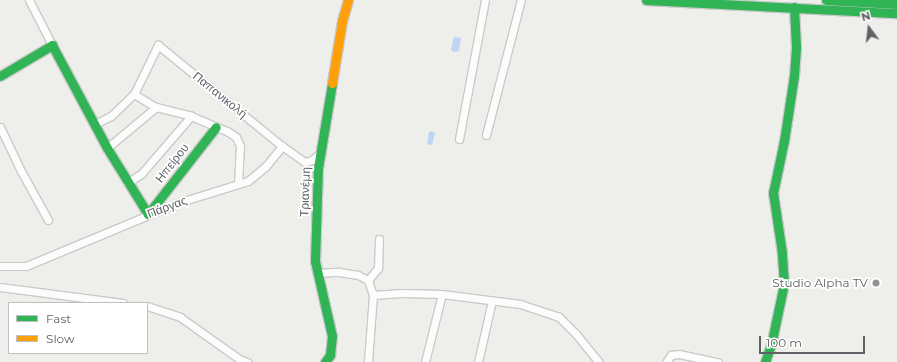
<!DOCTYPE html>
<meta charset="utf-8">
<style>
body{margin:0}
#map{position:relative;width:897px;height:362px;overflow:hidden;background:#eeeeea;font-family:Montserrat,sans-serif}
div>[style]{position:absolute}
.water>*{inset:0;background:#c0d4f6}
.roads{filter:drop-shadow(1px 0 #cacaca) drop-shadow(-1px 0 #cacaca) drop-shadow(0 1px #cacaca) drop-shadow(0 -1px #cacaca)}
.street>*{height:7px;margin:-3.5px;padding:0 3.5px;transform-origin:3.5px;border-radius:3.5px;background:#fcfcfc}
.fast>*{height:9px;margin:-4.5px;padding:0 4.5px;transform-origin:4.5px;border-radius:4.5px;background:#30b455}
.slow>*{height:9px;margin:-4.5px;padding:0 4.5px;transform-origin:4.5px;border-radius:4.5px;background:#ff9f0a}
.dots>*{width:11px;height:11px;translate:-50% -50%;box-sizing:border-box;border:2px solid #fff;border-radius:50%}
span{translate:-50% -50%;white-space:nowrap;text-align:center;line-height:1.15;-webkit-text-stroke:3.5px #fff;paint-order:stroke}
.street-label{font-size:12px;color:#5f6167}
.poi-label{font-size:12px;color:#5f6167}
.right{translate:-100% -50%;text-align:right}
.legend{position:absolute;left:8px;top:302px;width:140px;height:52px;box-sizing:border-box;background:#fff;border:1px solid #bfc0c2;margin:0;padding:5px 7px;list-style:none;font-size:12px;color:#5f6167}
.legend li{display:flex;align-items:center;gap:8px;height:20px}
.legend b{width:20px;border:1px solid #bfc0c2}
.north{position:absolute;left:849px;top:8px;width:40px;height:40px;-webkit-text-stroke:3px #fff;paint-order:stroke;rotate:345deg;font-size:11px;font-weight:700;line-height:16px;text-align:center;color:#5f6167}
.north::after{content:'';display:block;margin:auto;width:14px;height:18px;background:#5f6167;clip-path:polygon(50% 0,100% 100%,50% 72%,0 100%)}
.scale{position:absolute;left:759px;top:336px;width:106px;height:18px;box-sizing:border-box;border:2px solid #5f6167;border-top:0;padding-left:5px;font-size:12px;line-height:14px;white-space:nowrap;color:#5f6167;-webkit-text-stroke:3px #fff;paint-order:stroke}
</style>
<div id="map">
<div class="water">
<i style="clip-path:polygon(454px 37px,461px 38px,459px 51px,454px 52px,451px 50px)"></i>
<i style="clip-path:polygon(432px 131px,435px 133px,432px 145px,427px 144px,429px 132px)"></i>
</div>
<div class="roads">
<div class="street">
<i style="left:29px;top:0;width:51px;rotate:62.9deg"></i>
<i style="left:134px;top:94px;width:26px;rotate:31deg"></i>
<i style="left:95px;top:124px;width:18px;rotate:-27deg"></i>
<i style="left:111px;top:116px;width:32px;rotate:-44deg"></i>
<i style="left:134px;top:94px;width:55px;rotate:-63.9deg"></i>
<i style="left:158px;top:45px;width:160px;rotate:39.2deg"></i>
<i style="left:0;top:127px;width:49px;rotate:64.5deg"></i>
<i style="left:21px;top:171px;width:56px;rotate:61.1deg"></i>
<i style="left:486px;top:135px;width:139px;rotate:-75.5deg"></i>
<i style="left:459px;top:139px;width:141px;rotate:-79.4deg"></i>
<i style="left:107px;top:148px;width:64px;rotate:-39.9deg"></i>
<i style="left:156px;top:107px;width:36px;rotate:14deg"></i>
<i style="left:191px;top:116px;width:39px;rotate:23deg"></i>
<i style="left:227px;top:131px;width:11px;rotate:34deg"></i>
<i style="left:236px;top:137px;width:10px;rotate:66deg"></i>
<i style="left:240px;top:146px;width:38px;rotate:93deg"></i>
<i style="left:127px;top:183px;width:17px;rotate:-33deg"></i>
<i style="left:141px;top:174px;width:77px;rotate:-49.2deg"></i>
<i style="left:0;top:266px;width:26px"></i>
<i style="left:26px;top:266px;width:164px;rotate:-22.6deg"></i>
<i style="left:177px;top:203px;width:74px;rotate:-17.2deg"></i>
<i style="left:248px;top:181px;width:23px;rotate:-40deg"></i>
<i style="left:266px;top:166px;width:26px;rotate:-51deg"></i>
<i style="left:282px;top:146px;width:28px;rotate:35deg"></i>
<i style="left:305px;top:162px;width:7px;rotate:-16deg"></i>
<i style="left:312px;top:160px;width:9px;rotate:-41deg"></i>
<i style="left:317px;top:273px;width:22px;rotate:-3deg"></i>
<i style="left:339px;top:272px;width:19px;rotate:9deg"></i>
<i style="left:358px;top:275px;width:11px;rotate:27deg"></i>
<i style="left:368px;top:280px;width:16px;rotate:72deg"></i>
<i style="left:373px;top:295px;width:67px;rotate:94.3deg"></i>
<i style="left:368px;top:280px;width:16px;rotate:-50deg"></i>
<i style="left:378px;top:268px;width:29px;rotate:-88deg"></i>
<i style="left:0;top:287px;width:124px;rotate:7.4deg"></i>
<i style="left:373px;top:295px;width:29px;rotate:-4deg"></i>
<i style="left:402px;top:293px;width:40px;rotate:1.4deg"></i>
<i style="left:442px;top:294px;width:79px;rotate:7.3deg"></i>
<i style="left:520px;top:304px;width:41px;rotate:18.4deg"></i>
<i style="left:559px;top:317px;width:24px;rotate:45deg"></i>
<i style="left:576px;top:334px;width:36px;rotate:51deg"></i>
<i style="left:147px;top:306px;width:35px;rotate:18deg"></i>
<i style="left:180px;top:317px;width:72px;rotate:35.4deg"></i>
<i style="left:239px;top:359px;width:9px;rotate:21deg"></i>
<i style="left:425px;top:362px;width:70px;rotate:-76deg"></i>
<i style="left:478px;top:362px;width:63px;rotate:-77.1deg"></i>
<i style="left:666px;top:362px;width:9px;rotate:-54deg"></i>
<i style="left:671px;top:355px;width:8px;rotate:-7deg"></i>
<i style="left:679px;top:354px;width:40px;rotate:12deg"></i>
</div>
<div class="fast">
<i style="left:646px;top:0;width:251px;rotate:3deg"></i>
<i style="left:826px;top:0;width:71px;rotate:3.2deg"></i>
<i style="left:0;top:76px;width:61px;rotate:-30.8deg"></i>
<i style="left:52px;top:45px;width:117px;rotate:61.9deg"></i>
<i style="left:107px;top:148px;width:78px;rotate:58.2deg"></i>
<i style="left:148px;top:214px;width:110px;rotate:-52deg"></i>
<i style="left:325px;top:362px;width:9px;rotate:-54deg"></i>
<i style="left:330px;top:355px;width:19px;rotate:-84deg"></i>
<i style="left:332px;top:336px;width:77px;rotate:-102.8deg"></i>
<i style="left:315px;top:261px;width:93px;rotate:-88.2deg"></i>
<i style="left:318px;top:168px;width:86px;rotate:-80.6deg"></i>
<i style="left:765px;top:362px;width:18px;rotate:-71deg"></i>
<i style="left:771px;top:345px;width:62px;rotate:-78deg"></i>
<i style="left:784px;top:284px;width:31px;rotate:-94deg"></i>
<i style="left:782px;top:253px;width:61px;rotate:-98.5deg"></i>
<i style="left:773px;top:193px;width:53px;rotate:-78.1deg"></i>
<i style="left:784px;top:141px;width:66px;rotate:-81.3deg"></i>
<i style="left:794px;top:76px;width:29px;rotate:-86deg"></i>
<i style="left:796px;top:47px;width:40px;rotate:-92.9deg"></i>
</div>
<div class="slow">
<i style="left:332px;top:83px;width:63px;rotate:-80.8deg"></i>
<i style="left:342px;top:21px;width:22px;rotate:-74deg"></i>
</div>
</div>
<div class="dots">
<i style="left:876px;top:283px;background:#919295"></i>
</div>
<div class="street-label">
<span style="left:220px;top:95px;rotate:39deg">Παπανικολή</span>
<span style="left:172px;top:163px;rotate:-52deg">Ηπείρου</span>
<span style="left:305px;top:192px;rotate:-88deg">Τριανέμη</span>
<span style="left:167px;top:207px;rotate:-21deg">Πάργας</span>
</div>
<div class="poi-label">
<span class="right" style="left:868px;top:283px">Studio Alpha TV</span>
</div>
<ul class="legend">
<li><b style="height:5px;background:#30b455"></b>Fast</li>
<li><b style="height:5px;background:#ff9f0a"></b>Slow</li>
</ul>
<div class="north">N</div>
<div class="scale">100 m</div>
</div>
